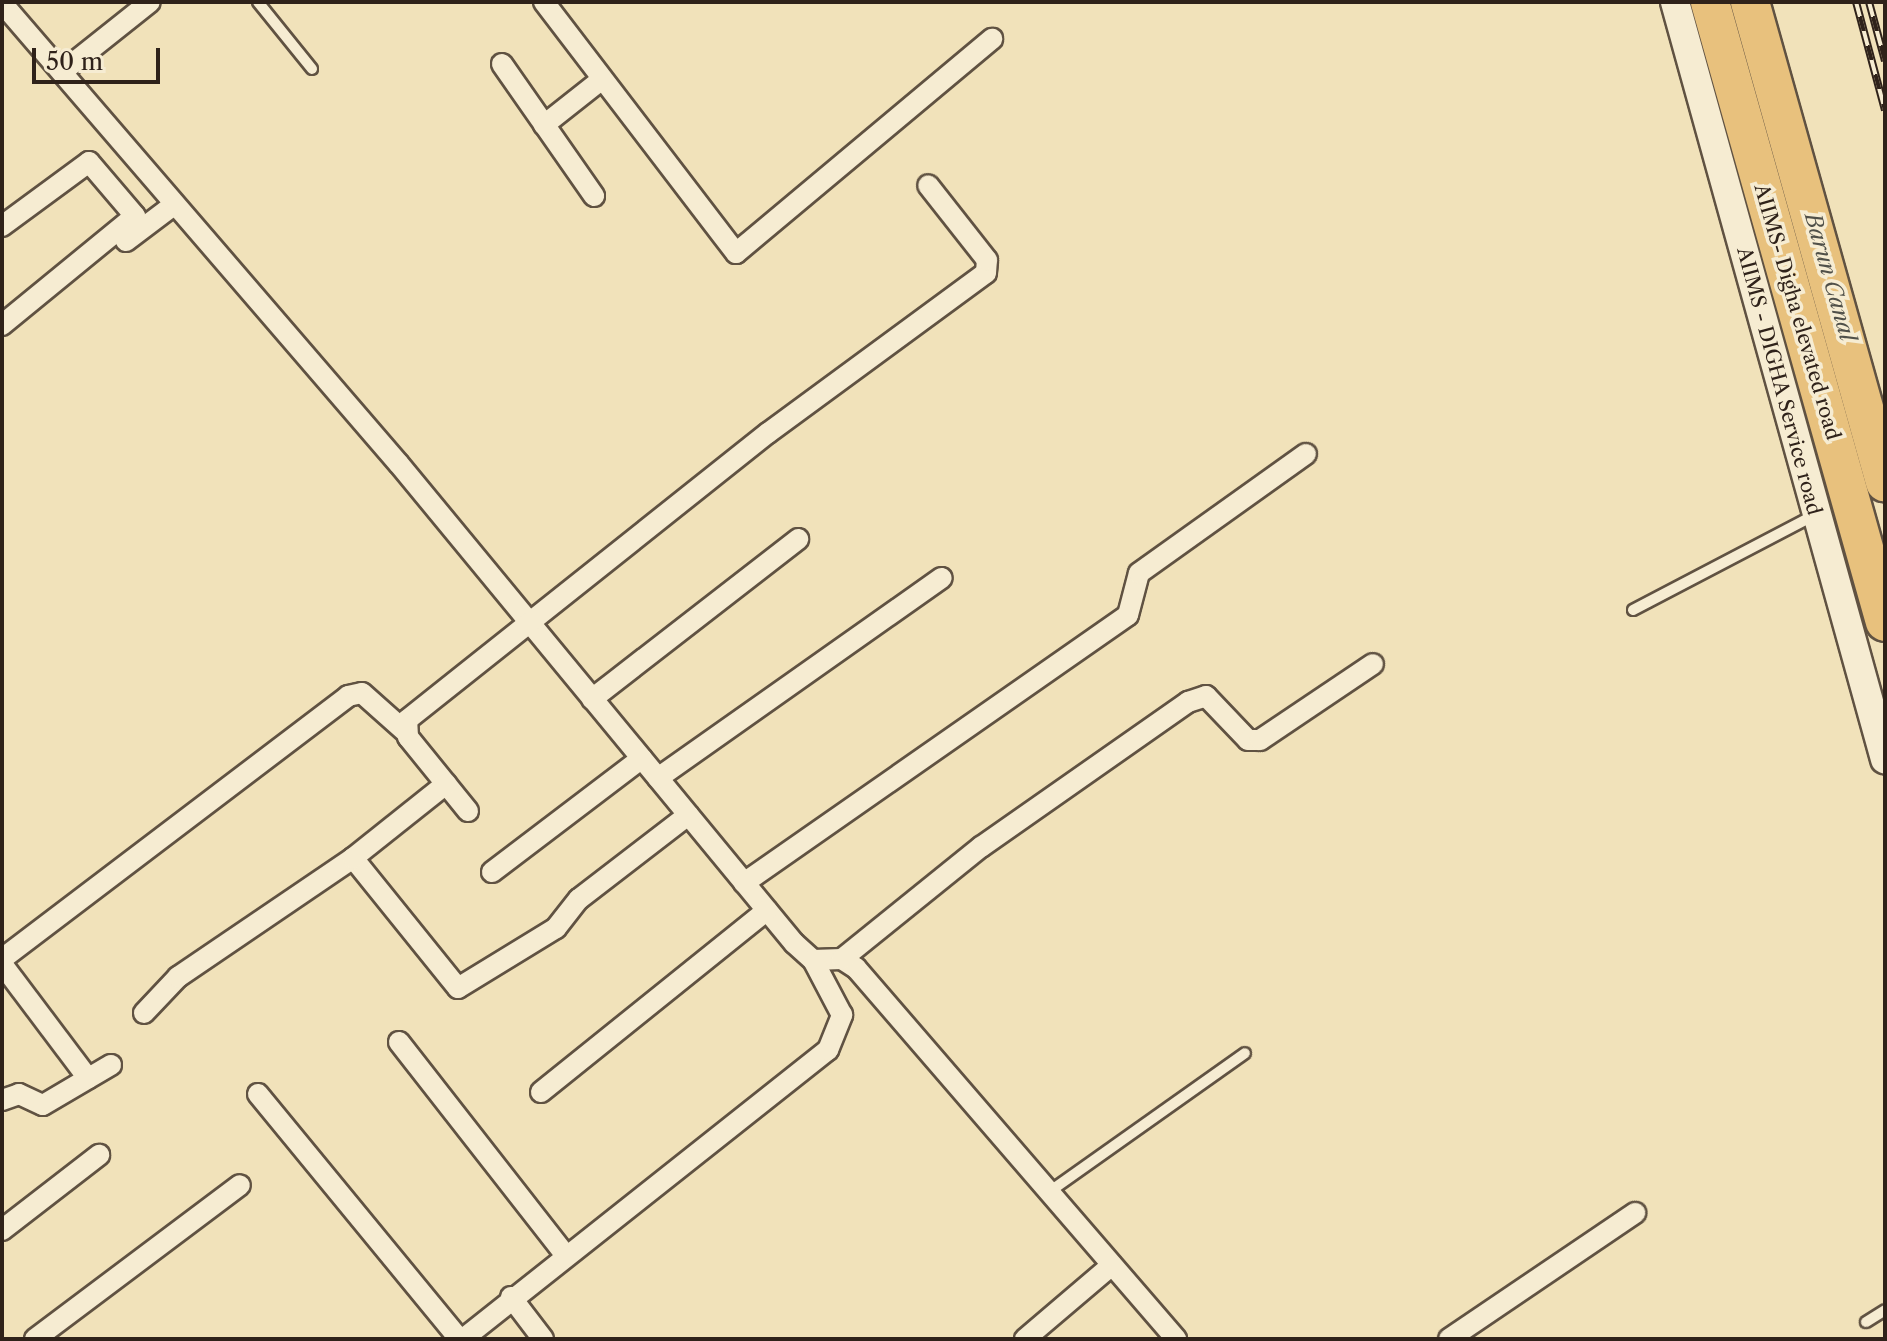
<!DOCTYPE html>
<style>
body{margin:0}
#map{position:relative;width:1887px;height:1341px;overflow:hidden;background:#f1e2ba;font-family:"Libre Caslon Text",serif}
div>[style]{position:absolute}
.roads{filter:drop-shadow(2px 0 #605242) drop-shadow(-2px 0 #605242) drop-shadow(0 2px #605242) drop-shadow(0 -2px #605242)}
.lane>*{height:10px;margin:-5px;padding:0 5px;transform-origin:5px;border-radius:5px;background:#f6ecd2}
.street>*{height:20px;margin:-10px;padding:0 10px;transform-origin:10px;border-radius:10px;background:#f6ecd2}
.secondary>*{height:28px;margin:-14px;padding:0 14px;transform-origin:14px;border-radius:14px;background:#f6ecd2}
.highway>*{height:38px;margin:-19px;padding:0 19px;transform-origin:19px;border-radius:19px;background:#e8c17d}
.rail>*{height:8px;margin-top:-4px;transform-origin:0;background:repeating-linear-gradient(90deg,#f6ecd2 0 15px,#2f221a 0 30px);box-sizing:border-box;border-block:2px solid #2f221a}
span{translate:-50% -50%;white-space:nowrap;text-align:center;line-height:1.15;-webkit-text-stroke:7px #f6ecd2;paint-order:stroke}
.street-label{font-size:20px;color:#2f221a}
.water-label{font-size:22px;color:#505049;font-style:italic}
.frame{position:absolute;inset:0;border:4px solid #2f221a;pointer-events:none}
.scale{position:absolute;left:32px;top:48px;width:128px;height:36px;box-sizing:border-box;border:4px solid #2f221a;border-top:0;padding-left:10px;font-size:24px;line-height:28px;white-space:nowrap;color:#2f221a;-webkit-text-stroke:6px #f6ecd2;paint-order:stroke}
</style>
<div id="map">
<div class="roads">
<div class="lane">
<i style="left:258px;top:2px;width:86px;rotate:51.1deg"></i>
<i style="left:1633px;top:610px;width:205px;rotate:-27.6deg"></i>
<i style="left:1049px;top:1192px;width:240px;rotate:-35.3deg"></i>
<i style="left:1866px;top:1322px;width:22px;rotate:-32deg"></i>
</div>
<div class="street">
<i style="left:544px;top:2px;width:316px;rotate:52.6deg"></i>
<i style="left:736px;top:253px;width:334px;rotate:-39.9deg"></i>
<i style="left:2px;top:3px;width:608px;rotate:49.27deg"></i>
<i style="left:399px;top:464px;width:621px;rotate:50.49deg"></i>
<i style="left:794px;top:943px;width:25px;rotate:42deg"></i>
<i style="left:813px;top:960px;width:29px;rotate:-2deg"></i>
<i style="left:842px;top:959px;width:17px;rotate:33deg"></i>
<i style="left:856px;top:968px;width:490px;rotate:49.2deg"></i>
<i style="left:502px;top:64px;width:161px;rotate:55.1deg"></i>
<i style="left:62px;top:72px;width:112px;rotate:-38.5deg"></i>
<i style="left:544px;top:125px;width:73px;rotate:-38.3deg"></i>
<i style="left:2px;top:226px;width:108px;rotate:-36.3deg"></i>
<i style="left:89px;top:162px;width:71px;rotate:49.6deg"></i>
<i style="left:135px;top:216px;width:172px;rotate:140.7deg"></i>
<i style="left:126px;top:241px;width:61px;rotate:-37.1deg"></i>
<i style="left:592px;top:699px;width:261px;rotate:-37.8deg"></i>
<i style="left:658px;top:778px;width:347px;rotate:-35.2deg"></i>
<i style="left:468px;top:811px;width:95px;rotate:-129deg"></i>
<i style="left:408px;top:737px;width:17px;rotate:-93deg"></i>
<i style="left:407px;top:720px;width:461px;rotate:-38.5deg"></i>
<i style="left:768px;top:433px;width:270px;rotate:-36.3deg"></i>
<i style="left:986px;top:273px;width:13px;rotate:-86deg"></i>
<i style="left:987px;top:260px;width:95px;rotate:-128.2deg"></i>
<i style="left:353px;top:858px;width:167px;rotate:51.1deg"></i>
<i style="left:458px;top:988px;width:115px;rotate:-31.5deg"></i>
<i style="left:556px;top:928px;width:37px;rotate:-52deg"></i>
<i style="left:579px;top:899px;width:138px;rotate:-37.6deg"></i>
<i style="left:492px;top:872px;width:188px;rotate:-37.2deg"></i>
<i style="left:744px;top:883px;width:468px;rotate:-34.9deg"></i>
<i style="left:1128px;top:615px;width:43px;rotate:-75.3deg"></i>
<i style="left:1139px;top:573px;width:205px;rotate:-35.5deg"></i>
<i style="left:2px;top:959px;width:435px;rotate:-37.2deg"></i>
<i style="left:348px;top:696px;width:14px;rotate:-12deg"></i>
<i style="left:362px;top:693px;width:59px;rotate:41.6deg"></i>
<i style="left:842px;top:959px;width:179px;rotate:-38.9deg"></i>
<i style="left:981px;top:847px;width:253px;rotate:-35deg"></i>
<i style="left:1188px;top:702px;width:19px;rotate:-18deg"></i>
<i style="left:1206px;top:696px;width:61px;rotate:46.3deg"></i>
<i style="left:1248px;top:740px;width:12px"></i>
<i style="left:1260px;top:740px;width:136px;rotate:-33.9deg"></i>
<i style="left:2px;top:964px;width:143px;rotate:53deg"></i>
<i style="left:144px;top:1013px;width:50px;rotate:-46.6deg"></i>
<i style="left:178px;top:977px;width:212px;rotate:-34.2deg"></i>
<i style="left:353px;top:858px;width:119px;rotate:-38.5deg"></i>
<i style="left:399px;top:1042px;width:268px;rotate:52deg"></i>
<i style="left:541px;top:1092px;width:290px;rotate:-38.8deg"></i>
<i style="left:258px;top:1094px;width:317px;rotate:50.6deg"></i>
<i style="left:2px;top:1100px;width:18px;rotate:-19deg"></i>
<i style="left:19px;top:1094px;width:26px;rotate:25deg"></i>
<i style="left:43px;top:1105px;width:79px;rotate:-30.5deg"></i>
<i style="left:2px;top:1230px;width:123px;rotate:-37.7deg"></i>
<i style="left:511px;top:1297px;width:53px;rotate:52.7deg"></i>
<i style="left:35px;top:1339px;width:256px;rotate:-36.9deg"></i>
<i style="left:463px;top:1339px;width:466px;rotate:-38.4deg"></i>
<i style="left:828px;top:1050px;width:38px;rotate:-68deg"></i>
<i style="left:842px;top:1015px;width:62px;rotate:-117.8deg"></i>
<i style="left:1025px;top:1339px;width:114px;rotate:-40.4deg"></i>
<i style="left:1449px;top:1339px;width:225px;rotate:-34.1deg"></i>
</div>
<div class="secondary">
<i style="left:1675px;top:2px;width:786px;rotate:74.5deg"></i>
</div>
<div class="highway">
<i style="left:1710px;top:2px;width:644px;rotate:74.24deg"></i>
<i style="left:1750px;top:2px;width:499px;rotate:74.3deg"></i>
</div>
</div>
<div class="rail">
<i style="left:1856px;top:2px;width:112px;rotate:75deg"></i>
<i style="left:1869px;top:2px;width:61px;rotate:74.8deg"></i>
</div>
<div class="street-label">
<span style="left:1797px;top:312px;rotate:74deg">AIIMS- Digha elevated road</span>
<span style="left:1779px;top:381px;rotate:75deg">AIIMS - DIGHA Service road</span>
</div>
<div class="water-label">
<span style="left:1830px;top:277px;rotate:74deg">Barun Canal</span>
</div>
<div class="frame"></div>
<div class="scale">50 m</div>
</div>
